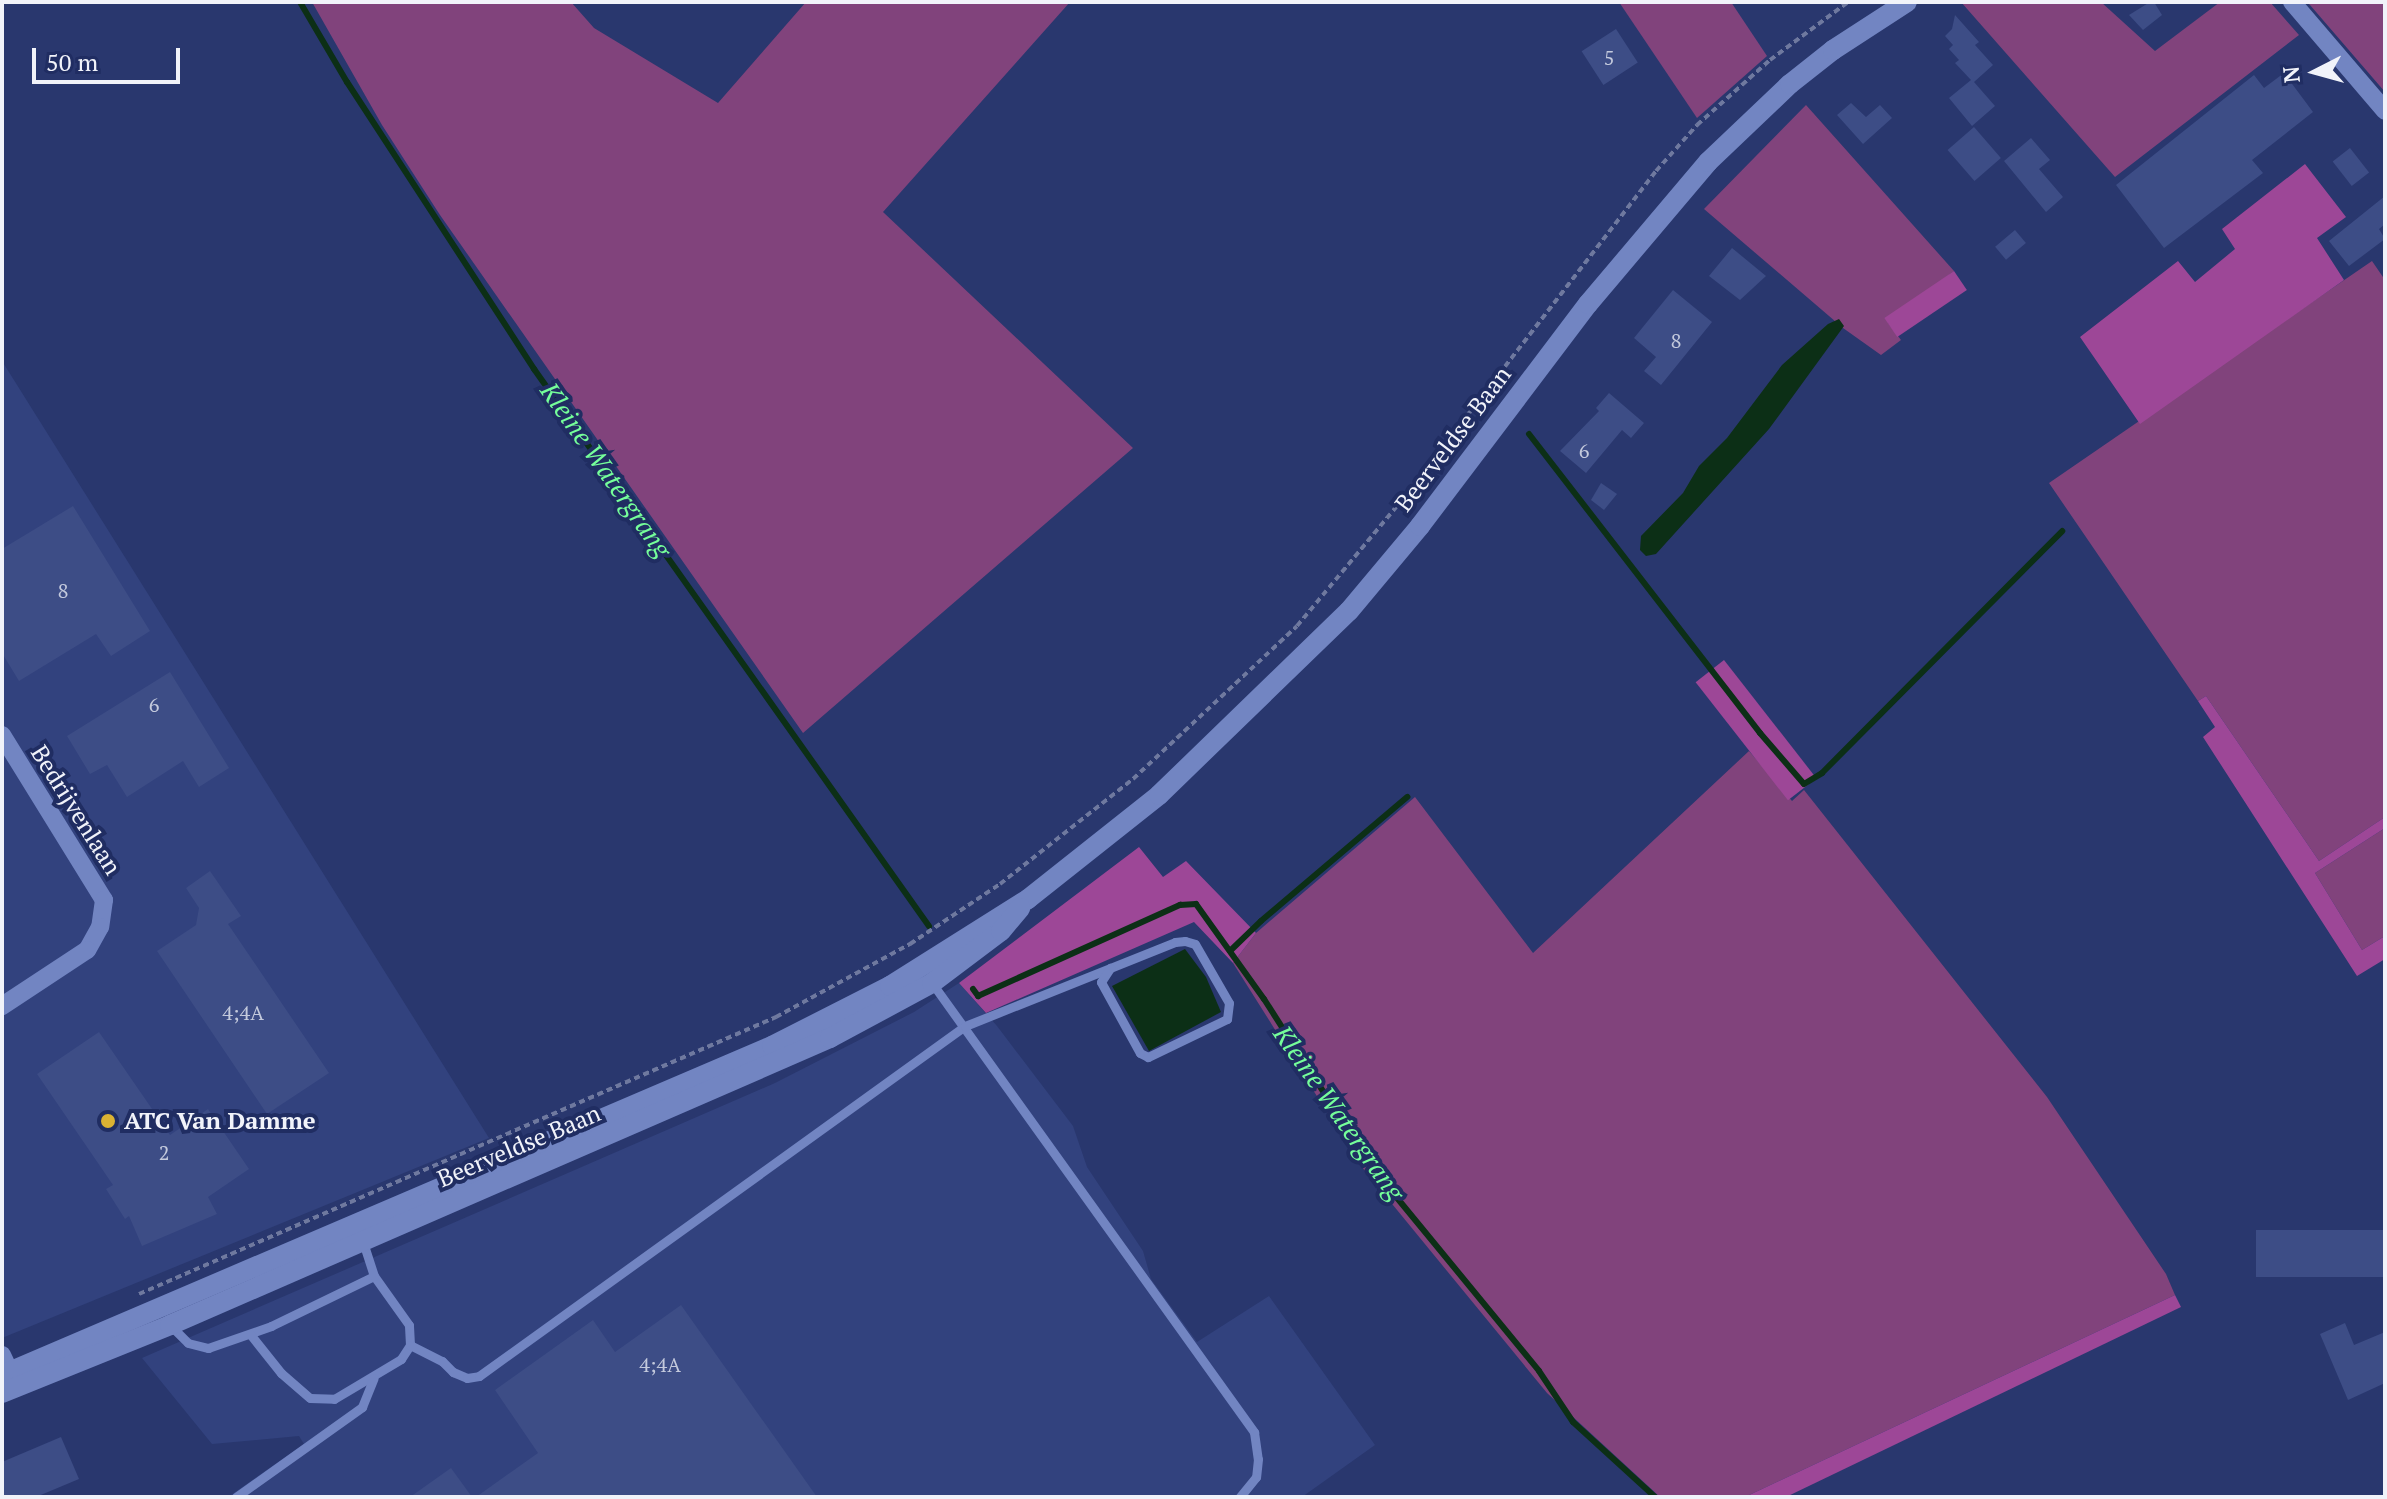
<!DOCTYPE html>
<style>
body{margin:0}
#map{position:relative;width:2387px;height:1499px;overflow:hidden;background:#29376e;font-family:"PT Serif",serif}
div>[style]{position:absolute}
.built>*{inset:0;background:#32427e}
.green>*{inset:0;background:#81437c}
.forest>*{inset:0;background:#9d4797;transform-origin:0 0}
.water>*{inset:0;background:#0c2f16}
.stream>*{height:6px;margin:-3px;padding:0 3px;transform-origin:3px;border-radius:3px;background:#0c2f16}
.building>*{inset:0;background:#3d4d86;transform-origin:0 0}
.path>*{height:4px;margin-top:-2px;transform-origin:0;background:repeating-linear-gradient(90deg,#6f799f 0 6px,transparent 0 10px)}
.service>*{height:9px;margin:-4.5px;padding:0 4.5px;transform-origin:4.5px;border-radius:4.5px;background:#7285c2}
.minor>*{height:18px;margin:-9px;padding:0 9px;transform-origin:9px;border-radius:9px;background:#7285c2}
.secondary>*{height:20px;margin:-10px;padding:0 10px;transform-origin:10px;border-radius:10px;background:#7285c2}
.dots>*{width:22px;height:22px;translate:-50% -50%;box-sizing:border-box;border:4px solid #202d62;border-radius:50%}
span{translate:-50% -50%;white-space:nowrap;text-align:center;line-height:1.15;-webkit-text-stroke:8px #202d62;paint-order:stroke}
.number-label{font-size:20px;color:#c4cadd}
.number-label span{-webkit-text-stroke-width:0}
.street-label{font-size:24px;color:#f1f3fa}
.poi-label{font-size:24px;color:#f1f3fa;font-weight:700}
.left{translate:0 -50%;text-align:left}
.water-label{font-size:26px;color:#75fe9a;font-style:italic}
.frame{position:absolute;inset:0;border:4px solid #f1f3fa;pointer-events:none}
.north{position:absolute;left:2275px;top:32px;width:80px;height:80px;-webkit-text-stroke:6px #202d62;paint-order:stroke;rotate:264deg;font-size:22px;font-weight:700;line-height:32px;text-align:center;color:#f1f3fa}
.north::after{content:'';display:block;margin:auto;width:28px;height:36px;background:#f1f3fa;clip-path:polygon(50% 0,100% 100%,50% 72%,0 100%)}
.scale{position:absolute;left:32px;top:48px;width:148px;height:36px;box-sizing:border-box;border:4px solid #f1f3fa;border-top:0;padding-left:10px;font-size:24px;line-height:28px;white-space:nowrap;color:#f1f3fa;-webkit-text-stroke:6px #202d62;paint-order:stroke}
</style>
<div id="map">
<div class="built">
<i style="clip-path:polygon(2px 361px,489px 1138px,2px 1338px)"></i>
<i style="clip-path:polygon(959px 983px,997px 1026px,1073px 1126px,1087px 1167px,1143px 1251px,1151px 1279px,1197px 1342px,1269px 1296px,1375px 1445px,1302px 1497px,228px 1497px,304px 1444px,299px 1436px,212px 1444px,142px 1358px,775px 1083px,914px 1012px)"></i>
</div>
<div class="green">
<i style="clip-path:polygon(312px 2px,571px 2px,594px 28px,718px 103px,806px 2px,1070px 2px,883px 212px,1133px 448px,803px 733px,440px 215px,382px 125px)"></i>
<i style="clip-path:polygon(1619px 2px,1731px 2px,1767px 56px,1697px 118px)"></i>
<i style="clip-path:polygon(1961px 2px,2101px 2px,2155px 51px,2220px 2px,2270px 2px,2299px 35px,2115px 177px)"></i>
<i style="clip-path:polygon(2307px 2px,2385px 2px,2385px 92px,2310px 5px)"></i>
<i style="clip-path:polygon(1806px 105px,1954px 271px,1888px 323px,1901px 340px,1881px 355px,1843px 328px,1704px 209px)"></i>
<i style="clip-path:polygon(2372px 261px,2385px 280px,2385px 817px,2319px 861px,2206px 696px,2198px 701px,2049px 483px)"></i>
<i style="clip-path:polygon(1749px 751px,1792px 801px,1804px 790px,2047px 1097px,2166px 1274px,2175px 1295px,1745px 1497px,1660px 1497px,1547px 1393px,1361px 1166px,1233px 963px,1256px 933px,1415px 797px,1533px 953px)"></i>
<i style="clip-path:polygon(2385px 828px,2385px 936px,2362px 950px,2315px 873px)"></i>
</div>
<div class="forest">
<i style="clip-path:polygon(2305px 164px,2346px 217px,2317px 238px,2344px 280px,2140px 424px,2080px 337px,2178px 261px,2195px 282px,2235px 249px,2222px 229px)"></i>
<i style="left:1954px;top:271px;width:23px;height:84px;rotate:56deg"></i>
<i style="left:1724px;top:660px;width:150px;height:36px;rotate:52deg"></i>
<i style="clip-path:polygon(2206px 696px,2319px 861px,2385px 817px,2385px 828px,2315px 873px,2362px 950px,2385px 936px,2385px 959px,2357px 976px,2203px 737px,2215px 727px,2198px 701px)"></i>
<i style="clip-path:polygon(1139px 847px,1163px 877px,1186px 861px,1256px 933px,1233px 963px,1194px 922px,986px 1013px,959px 983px)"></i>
<i style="clip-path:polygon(2175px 1295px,2181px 1307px,1786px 1497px,1745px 1497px)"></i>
</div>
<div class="water">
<i style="clip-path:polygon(1839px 319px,1844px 326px,1769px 429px,1656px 554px,1646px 556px,1640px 550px,1641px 536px,1683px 493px,1699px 466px,1727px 438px,1782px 365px,1828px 324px)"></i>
<i style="clip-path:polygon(1185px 949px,1206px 977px,1221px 1012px,1149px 1051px,1112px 986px)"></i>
</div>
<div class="stream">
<i style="left:300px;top:2px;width:93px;rotate:59.6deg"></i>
<i style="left:347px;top:82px;width:343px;rotate:56.9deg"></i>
<i style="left:534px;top:369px;width:683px;rotate:54.66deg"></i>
<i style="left:1529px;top:434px;width:378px;rotate:52.3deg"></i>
<i style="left:1760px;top:733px;width:67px;rotate:49.2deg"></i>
<i style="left:1804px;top:784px;width:21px;rotate:-31deg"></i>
<i style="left:1822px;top:773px;width:341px;rotate:-45.2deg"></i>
<i style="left:1230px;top:951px;width:43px;rotate:-44.1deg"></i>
<i style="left:1261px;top:921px;width:192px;rotate:-40.3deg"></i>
<i style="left:973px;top:989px;width:9px;rotate:54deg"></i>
<i style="left:978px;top:996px;width:222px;rotate:-24.3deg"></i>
<i style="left:1180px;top:905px;width:16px;rotate:-4deg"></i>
<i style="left:1196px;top:904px;width:117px;rotate:54.4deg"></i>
<i style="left:1264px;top:999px;width:197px;rotate:57.4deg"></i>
<i style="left:1370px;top:1165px;width:266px;rotate:50.6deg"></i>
<i style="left:1539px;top:1371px;width:61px;rotate:56.3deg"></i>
<i style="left:1573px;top:1422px;width:111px;rotate:42.4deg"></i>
</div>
<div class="building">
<i style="clip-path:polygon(2150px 2px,2154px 2px,2162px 15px,2143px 30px,2129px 15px)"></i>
<i style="clip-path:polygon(1955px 15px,1979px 42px,1975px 45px,1993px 65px,1974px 82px,1995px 106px,1972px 126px,1949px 98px,1971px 80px,1955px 63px,1959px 60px,1949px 49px,1953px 45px,1945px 36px,1952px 29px)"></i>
<i style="left:1616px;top:29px;width:40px;height:41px;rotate:57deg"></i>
<i style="clip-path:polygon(2284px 73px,2313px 112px,2252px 160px,2263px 173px,2164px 248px,2116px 185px,2254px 75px,2264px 88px)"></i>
<i style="clip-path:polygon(1851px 103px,1866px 117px,1880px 105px,1892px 118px,1863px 144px,1837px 115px)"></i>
<i style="left:1974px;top:127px;width:41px;height:35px;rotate:49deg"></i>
<i style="clip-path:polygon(2031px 138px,2050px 160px,2039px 169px,2063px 197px,2046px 212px,2004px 161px)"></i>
<i style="left:2350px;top:148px;width:31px;height:22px;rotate:52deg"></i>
<i style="clip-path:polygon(2385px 196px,2385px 224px,2379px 229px,2385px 239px,2349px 266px,2329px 241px)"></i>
<i style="left:2015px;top:230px;width:17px;height:26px;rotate:50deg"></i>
<i style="clip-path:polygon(1732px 248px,1766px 276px,1740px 300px,1709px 276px)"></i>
<i style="clip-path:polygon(1673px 290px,1712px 322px,1661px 385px,1644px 371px,1656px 357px,1634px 338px)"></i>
<i style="clip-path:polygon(1609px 393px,1644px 423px,1631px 438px,1622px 430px,1586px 473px,1560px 451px,1599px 411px,1596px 408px)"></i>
<i style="clip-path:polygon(1601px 483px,1617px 494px,1604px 510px,1591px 500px)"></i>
<i style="clip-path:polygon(73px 506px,150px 631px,111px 656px,96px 634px,19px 681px,2px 653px,2px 549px)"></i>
<i style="clip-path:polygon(170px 672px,229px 768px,199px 787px,183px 761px,127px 797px,107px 765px,90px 774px,67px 736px)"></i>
<i style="clip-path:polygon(210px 871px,241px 916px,228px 924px,329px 1073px,267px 1114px,157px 951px,196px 925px,199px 908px,186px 888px)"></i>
<i style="clip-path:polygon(99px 1032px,170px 1135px,208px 1109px,249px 1169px,208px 1197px,217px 1214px,142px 1246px,129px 1216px,125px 1219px,106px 1189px,113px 1185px,37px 1074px)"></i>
<i style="left:2385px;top:1230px;width:47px;height:129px;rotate:90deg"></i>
<i style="clip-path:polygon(681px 1305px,817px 1497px,476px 1497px,538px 1453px,495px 1390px,593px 1320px,615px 1352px)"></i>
<i style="clip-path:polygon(2345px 1323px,2354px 1345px,2385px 1332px,2385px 1383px,2348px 1400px,2320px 1334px)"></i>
<i style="clip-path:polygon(61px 1437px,79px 1479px,36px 1497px,2px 1497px,2px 1462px)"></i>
<i style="clip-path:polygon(451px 1468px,472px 1497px,410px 1497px)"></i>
</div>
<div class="path">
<i style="left:139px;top:1294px;width:695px;rotate:-23.5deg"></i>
<i style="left:776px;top:1017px;width:153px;rotate:-28.6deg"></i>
<i style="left:910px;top:944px;width:108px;rotate:-33.7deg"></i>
<i style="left:1000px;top:884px;width:169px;rotate:-38.3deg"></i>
<i style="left:1133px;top:779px;width:224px;rotate:-43deg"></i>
<i style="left:1297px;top:626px;width:163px;rotate:-50.2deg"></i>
<i style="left:1401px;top:501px;width:417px;rotate:-52.3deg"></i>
<i style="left:1656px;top:171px;width:62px;rotate:-48.3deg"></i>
<i style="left:1697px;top:125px;width:98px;rotate:-41.7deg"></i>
<i style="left:1770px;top:60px;width:97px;rotate:-36.6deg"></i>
</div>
<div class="service">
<i style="left:932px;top:983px;width:553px;rotate:54.35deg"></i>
<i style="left:1254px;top:1432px;width:27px;rotate:82deg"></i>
<i style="left:1258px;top:1459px;width:18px;rotate:96deg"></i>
<i style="left:1256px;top:1477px;width:26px;rotate:129deg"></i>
<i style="left:170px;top:1325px;width:25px;rotate:45deg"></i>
<i style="left:188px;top:1343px;width:21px;rotate:14deg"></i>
<i style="left:208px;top:1348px;width:67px;rotate:-19.2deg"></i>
<i style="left:271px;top:1326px;width:114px;rotate:-25.9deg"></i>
<i style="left:250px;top:1334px;width:50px;rotate:51.5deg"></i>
<i style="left:281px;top:1373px;width:38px;rotate:41deg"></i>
<i style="left:310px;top:1398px;width:24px;rotate:2deg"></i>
<i style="left:334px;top:1399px;width:78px;rotate:-30.8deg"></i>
<i style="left:401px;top:1359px;width:17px;rotate:-57deg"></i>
<i style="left:410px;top:1345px;width:20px;rotate:-93deg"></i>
<i style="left:409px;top:1325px;width:60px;rotate:-125.5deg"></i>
<i style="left:374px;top:1276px;width:39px;rotate:-108deg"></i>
<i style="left:410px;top:1345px;width:36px;rotate:27deg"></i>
<i style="left:442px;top:1361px;width:16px;rotate:45deg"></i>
<i style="left:453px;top:1372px;width:15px;rotate:23deg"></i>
<i style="left:467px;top:1378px;width:12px;rotate:-9deg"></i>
<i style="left:479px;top:1376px;width:599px;rotate:-35.76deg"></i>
<i style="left:965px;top:1026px;width:226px;rotate:-21.8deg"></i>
<i style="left:1175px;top:942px;width:10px;rotate:-6deg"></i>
<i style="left:1185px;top:941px;width:10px;rotate:17deg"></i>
<i style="left:1195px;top:944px;width:68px;rotate:60deg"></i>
<i style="left:1229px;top:1003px;width:16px;rotate:97deg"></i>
<i style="left:1227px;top:1019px;width:88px;rotate:154.3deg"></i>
<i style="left:1148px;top:1057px;width:9px;rotate:-153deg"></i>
<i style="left:1140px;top:1053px;width:81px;rotate:-118.8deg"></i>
<i style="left:1101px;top:982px;width:17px;rotate:-57deg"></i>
<i style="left:236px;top:1497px;width:155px;rotate:-35.5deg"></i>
<i style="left:362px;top:1407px;width:31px;rotate:-68deg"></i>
</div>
<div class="minor">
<i style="left:2292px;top:2px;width:143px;rotate:49.5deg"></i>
<i style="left:2px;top:735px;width:194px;rotate:58.3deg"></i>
<i style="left:104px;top:900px;width:27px;rotate:98deg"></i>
<i style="left:100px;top:927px;width:26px;rotate:119deg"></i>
<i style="left:87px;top:950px;width:102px;rotate:146.6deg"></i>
<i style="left:2px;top:1355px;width:33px;rotate:65deg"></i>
</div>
<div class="secondary">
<i style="left:2px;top:1375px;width:837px;rotate:-23.14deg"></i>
<i style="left:772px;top:1046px;width:132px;rotate:-27deg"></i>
<i style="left:890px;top:986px;width:163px;rotate:-32.2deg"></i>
<i style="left:1028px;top:899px;width:167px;rotate:-38.4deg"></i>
<i style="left:1159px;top:795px;width:264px;rotate:-44.1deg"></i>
<i style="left:1349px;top:611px;width:111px;rotate:-50.1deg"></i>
<i style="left:1420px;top:526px;width:278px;rotate:-52.9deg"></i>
<i style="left:1588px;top:304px;width:186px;rotate:-49.8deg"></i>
<i style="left:1708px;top:162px;width:113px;rotate:-43.6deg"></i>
<i style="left:1790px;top:84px;width:55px;rotate:-38.3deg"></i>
<i style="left:1833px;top:50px;width:88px;rotate:-33deg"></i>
<i style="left:2px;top:1393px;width:181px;rotate:-22deg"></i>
<i style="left:170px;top:1325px;width:720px;rotate:-23.5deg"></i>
<i style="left:830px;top:1038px;width:116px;rotate:-28.3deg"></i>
<i style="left:932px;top:983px;width:86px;rotate:-37deg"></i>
<i style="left:1001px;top:931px;width:30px;rotate:-50deg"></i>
</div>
<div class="dots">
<i style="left:108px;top:1121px;background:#dbb233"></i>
</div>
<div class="number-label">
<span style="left:1609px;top:57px">5</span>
<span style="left:1676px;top:340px">8</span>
<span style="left:1584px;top:450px">6</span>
<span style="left:63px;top:590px">8</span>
<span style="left:154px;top:704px">6</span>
<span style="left:243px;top:1012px">4;4A</span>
<span style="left:164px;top:1152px">2</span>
<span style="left:660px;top:1364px">4;4A</span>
</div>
<div class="street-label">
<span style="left:1453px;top:439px;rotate:-53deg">Beerveldse Baan</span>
<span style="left:76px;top:810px;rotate:58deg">Bedrijvenlaan</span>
<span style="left:519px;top:1146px;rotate:-23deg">Beerveldse Baan</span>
</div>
<div class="poi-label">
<span class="left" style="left:124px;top:1121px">ATC Van Damme</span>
</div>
<div class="water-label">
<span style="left:606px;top:470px;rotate:55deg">Kleine Watergrang</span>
<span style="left:1339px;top:1113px;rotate:55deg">Kleine Watergrang</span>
</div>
<div class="frame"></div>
<div class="north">N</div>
<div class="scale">50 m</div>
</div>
